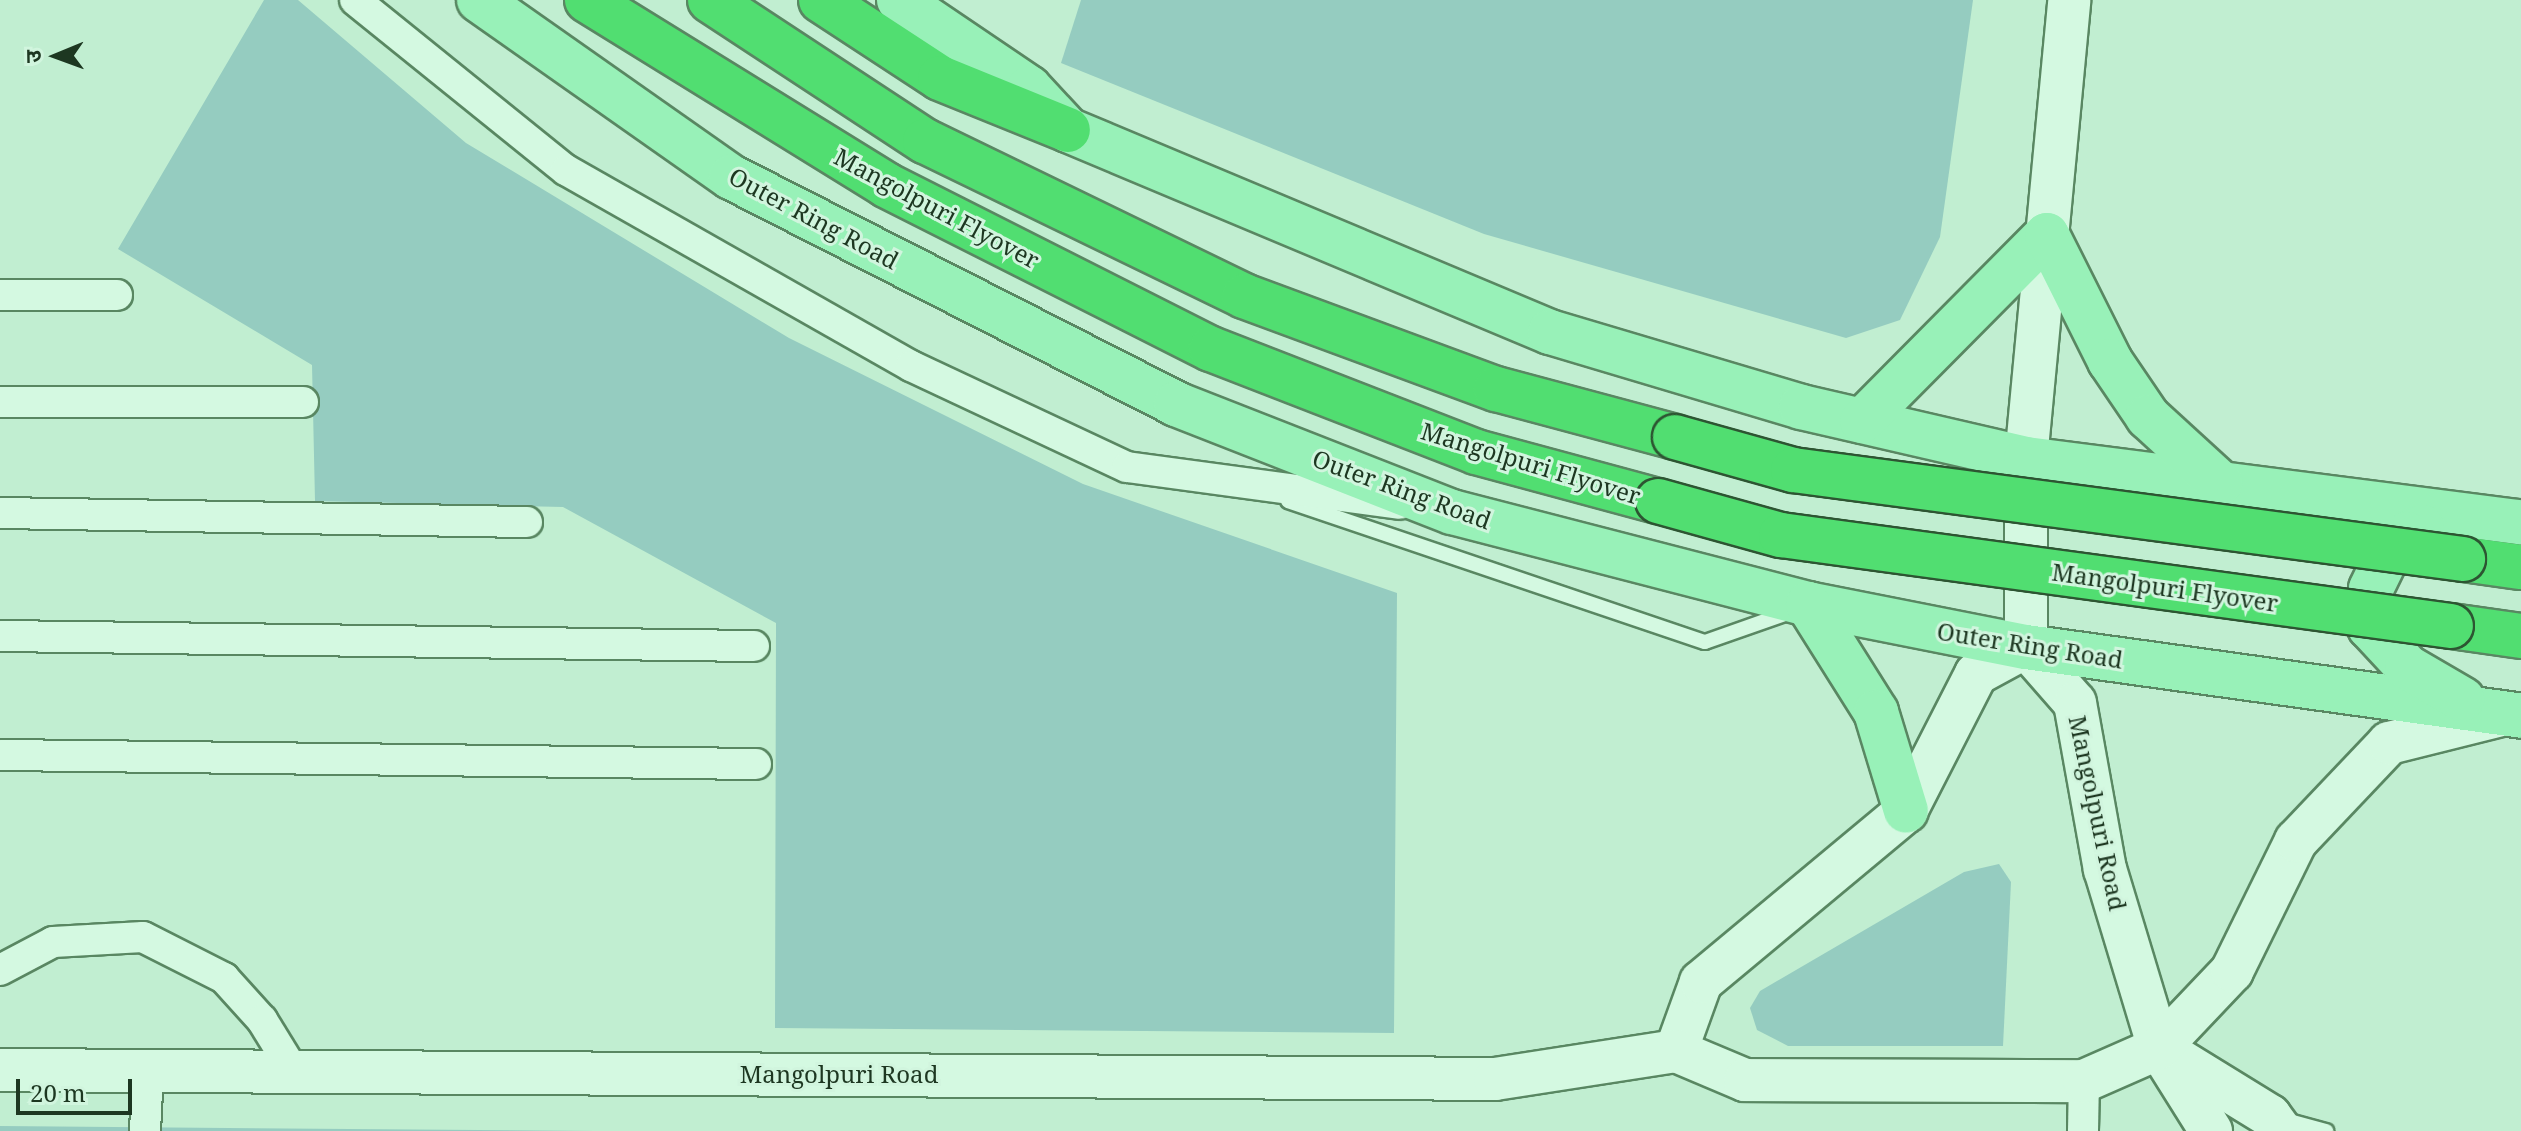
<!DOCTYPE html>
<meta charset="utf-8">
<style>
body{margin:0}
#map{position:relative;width:2521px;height:1131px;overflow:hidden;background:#c1eed1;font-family:"Noto Serif","Noto Sans Devanagari",serif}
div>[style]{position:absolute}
.green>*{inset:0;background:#95ccc0}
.roads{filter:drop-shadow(2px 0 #598762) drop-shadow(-2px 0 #598762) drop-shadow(0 2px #598762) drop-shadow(0 -2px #598762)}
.lane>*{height:14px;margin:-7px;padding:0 7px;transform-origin:7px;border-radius:7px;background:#d4f9e1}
.street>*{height:30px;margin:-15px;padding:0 15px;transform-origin:15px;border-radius:15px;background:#d4f9e1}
.secondary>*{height:42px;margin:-21px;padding:0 21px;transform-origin:21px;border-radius:21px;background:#d4f9e1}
.primary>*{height:44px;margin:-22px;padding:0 22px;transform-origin:22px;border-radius:22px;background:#98f1b8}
.highway>*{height:44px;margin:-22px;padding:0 22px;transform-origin:22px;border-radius:22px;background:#51de71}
.bridges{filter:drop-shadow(2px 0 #2d5532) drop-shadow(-2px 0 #2d5532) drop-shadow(0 2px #2d5532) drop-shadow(0 -2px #2d5532)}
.highway-bridge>*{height:44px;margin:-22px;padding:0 22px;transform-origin:22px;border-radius:22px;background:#51de71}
span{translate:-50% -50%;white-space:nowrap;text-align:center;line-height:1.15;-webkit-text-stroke:6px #d1f5de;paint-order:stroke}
.street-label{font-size:24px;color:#1d3721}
.north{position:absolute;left:16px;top:16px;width:80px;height:80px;-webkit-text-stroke:6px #d1f5de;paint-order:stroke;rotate:269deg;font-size:22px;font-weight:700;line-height:32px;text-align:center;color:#1d3721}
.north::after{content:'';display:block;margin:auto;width:28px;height:36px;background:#1d3721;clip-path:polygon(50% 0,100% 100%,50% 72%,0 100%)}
.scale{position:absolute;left:16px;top:1079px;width:116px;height:36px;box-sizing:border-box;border:4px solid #1d3721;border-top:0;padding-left:10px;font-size:24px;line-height:28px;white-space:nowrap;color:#1d3721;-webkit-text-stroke:6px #d1f5de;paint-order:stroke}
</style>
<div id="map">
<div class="green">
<i style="clip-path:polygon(264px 0,298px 0,466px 143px,789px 338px,1083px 484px,1397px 593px,1394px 1033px,775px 1028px,776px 623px,563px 507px,315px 501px,312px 365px,118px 249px)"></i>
<i style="clip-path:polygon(1081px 0,1973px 0,1940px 237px,1900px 320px,1846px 338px,1484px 234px,1061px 63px)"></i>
<i style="clip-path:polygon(1999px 864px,2011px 882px,2003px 1046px,1788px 1046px,1757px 1030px,1750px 1008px,1760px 991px,1964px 872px)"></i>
<i style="clip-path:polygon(0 1126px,595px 1131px,0 1131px)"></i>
</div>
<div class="roads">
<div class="lane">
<i style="left:1288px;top:501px;width:440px;rotate:18.7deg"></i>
<i style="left:1705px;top:642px;width:90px;rotate:-19.4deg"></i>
<i style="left:2282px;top:1119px;width:46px;rotate:15.3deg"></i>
</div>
<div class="street">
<i style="left:355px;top:0;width:271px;rotate:38.9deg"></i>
<i style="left:566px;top:170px;width:397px;rotate:29.6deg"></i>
<i style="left:911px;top:366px;width:238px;rotate:25.1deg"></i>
<i style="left:1127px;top:467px;width:275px;rotate:7.7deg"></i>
<i style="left:0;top:295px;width:117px"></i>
<i style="left:0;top:402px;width:303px"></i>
<i style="left:0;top:513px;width:527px;rotate:0.98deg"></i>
<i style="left:0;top:636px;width:754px;rotate:0.76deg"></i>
<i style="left:0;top:755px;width:756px;rotate:0.68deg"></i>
<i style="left:0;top:970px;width:60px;rotate:-27.8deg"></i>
<i style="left:53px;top:942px;width:90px;rotate:-3.2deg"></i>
<i style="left:143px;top:937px;width:91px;rotate:26.8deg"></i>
<i style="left:224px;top:978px;width:57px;rotate:47.9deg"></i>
<i style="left:262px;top:1020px;width:61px;rotate:58.4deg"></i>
<i style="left:145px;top:1131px;width:60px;rotate:-87.1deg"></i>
<i style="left:2083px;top:1131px;width:50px;rotate:-88.9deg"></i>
</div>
<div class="secondary">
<i style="left:2026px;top:647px;width:188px;rotate:-90deg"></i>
<i style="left:2026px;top:459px;width:461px;rotate:-84.6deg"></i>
<i style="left:2026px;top:647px;width:74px;rotate:48.8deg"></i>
<i style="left:2075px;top:703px;width:169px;rotate:79.8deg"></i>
<i style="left:2105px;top:869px;width:187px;rotate:73.2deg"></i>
<i style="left:2159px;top:1048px;width:98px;rotate:57.9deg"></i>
<i style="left:1676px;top:1051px;width:73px;rotate:-70.1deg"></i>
<i style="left:1701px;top:982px;width:267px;rotate:-39.8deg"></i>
<i style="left:1906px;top:811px;width:154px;rotate:-62.9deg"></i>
<i style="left:1976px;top:674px;width:57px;rotate:-28.4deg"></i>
<i style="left:2166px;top:1052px;width:122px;rotate:31.6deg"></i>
<i style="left:2270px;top:1116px;width:19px;rotate:54deg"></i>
<i style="left:0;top:1070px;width:1495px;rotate:0.34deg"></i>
<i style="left:1495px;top:1079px;width:183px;rotate:-8.8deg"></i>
<i style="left:1676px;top:1051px;width:75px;rotate:22.8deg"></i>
<i style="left:1745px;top:1080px;width:339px;rotate:0.2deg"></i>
<i style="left:2084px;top:1081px;width:82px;rotate:-23.7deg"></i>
<i style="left:2159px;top:1048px;width:106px;rotate:-46.5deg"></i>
<i style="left:2232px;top:971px;width:145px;rotate:-63.8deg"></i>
<i style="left:2296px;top:841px;width:135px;rotate:-46.5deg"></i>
<i style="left:2389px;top:743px;width:120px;rotate:-14deg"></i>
</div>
<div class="primary">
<i style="left:479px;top:0;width:308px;rotate:35.1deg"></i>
<i style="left:731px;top:177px;width:500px;rotate:27deg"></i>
<i style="left:1176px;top:404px;width:296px;rotate:21.4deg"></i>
<i style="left:1452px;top:512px;width:368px;rotate:14.5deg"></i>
<i style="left:1808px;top:604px;width:222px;rotate:11.2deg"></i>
<i style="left:2026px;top:647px;width:500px;rotate:7.9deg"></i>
<i style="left:899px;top:0;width:157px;rotate:34.1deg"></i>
<i style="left:1029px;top:88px;width:57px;rotate:47.1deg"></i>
<i style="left:1068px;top:130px;width:523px;rotate:22.74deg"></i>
<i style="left:1550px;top:332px;width:262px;rotate:16.6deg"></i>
<i style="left:1801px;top:407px;width:231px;rotate:13deg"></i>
<i style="left:2026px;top:459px;width:499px;rotate:7.3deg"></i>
<i style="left:1862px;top:421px;width:262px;rotate:-45.2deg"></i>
<i style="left:2047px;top:235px;width:141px;rotate:63.4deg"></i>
<i style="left:2110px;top:361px;width:68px;rotate:55.8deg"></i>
<i style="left:2148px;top:417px;width:98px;rotate:42.5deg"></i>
<i style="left:2422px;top:527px;width:17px;rotate:155deg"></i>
<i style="left:2407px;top:534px;width:34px;rotate:130deg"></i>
<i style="left:2385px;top:560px;width:32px;rotate:116deg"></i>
<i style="left:2371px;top:589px;width:38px;rotate:92deg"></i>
<i style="left:2370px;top:627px;width:54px;rotate:47.2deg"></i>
<i style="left:2407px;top:667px;width:64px;rotate:30.2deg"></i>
<i style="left:1808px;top:604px;width:128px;rotate:57.8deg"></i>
<i style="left:1876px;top:712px;width:103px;rotate:73.1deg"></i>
</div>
<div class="highway">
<i style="left:587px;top:0;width:352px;rotate:31.7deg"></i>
<i style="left:886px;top:185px;width:364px;rotate:26.8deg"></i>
<i style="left:1211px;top:349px;width:284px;rotate:21.2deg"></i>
<i style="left:1476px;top:452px;width:188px;rotate:15.1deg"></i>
<i style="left:710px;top:0;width:257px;rotate:33.3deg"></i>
<i style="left:925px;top:141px;width:355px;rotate:25.9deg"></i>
<i style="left:1244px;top:296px;width:269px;rotate:20.3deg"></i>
<i style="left:1496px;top:389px;width:185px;rotate:15deg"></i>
<i style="left:821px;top:0;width:142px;rotate:33.2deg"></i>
<i style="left:940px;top:78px;width:138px;rotate:22.1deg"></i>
<i style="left:2463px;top:559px;width:59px;rotate:7.9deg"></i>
<i style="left:2451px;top:626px;width:71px;rotate:8.1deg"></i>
</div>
</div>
<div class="bridges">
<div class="highway-bridge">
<i style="left:1675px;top:437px;width:123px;rotate:15.6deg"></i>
<i style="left:1793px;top:470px;width:676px;rotate:7.57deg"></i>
<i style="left:1658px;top:501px;width:128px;rotate:15.5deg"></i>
<i style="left:1781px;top:535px;width:676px;rotate:7.73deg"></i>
</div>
</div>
<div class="street-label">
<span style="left:937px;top:208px;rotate:28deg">Mangolpuri Flyover</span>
<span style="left:814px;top:218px;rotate:28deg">Outer Ring Road</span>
<span style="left:1531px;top:463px;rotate:17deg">Mangolpuri Flyover</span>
<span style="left:1402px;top:489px;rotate:20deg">Outer Ring Road</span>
<span style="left:2165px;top:587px;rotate:8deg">Mangolpuri Flyover</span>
<span style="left:2030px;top:645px;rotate:9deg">Outer Ring Road</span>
<span style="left:2098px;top:813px;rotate:78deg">Mangolpuri Road</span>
<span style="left:839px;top:1074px">Mangolpuri Road</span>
</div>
<div class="north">उ</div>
<div class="scale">20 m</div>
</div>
